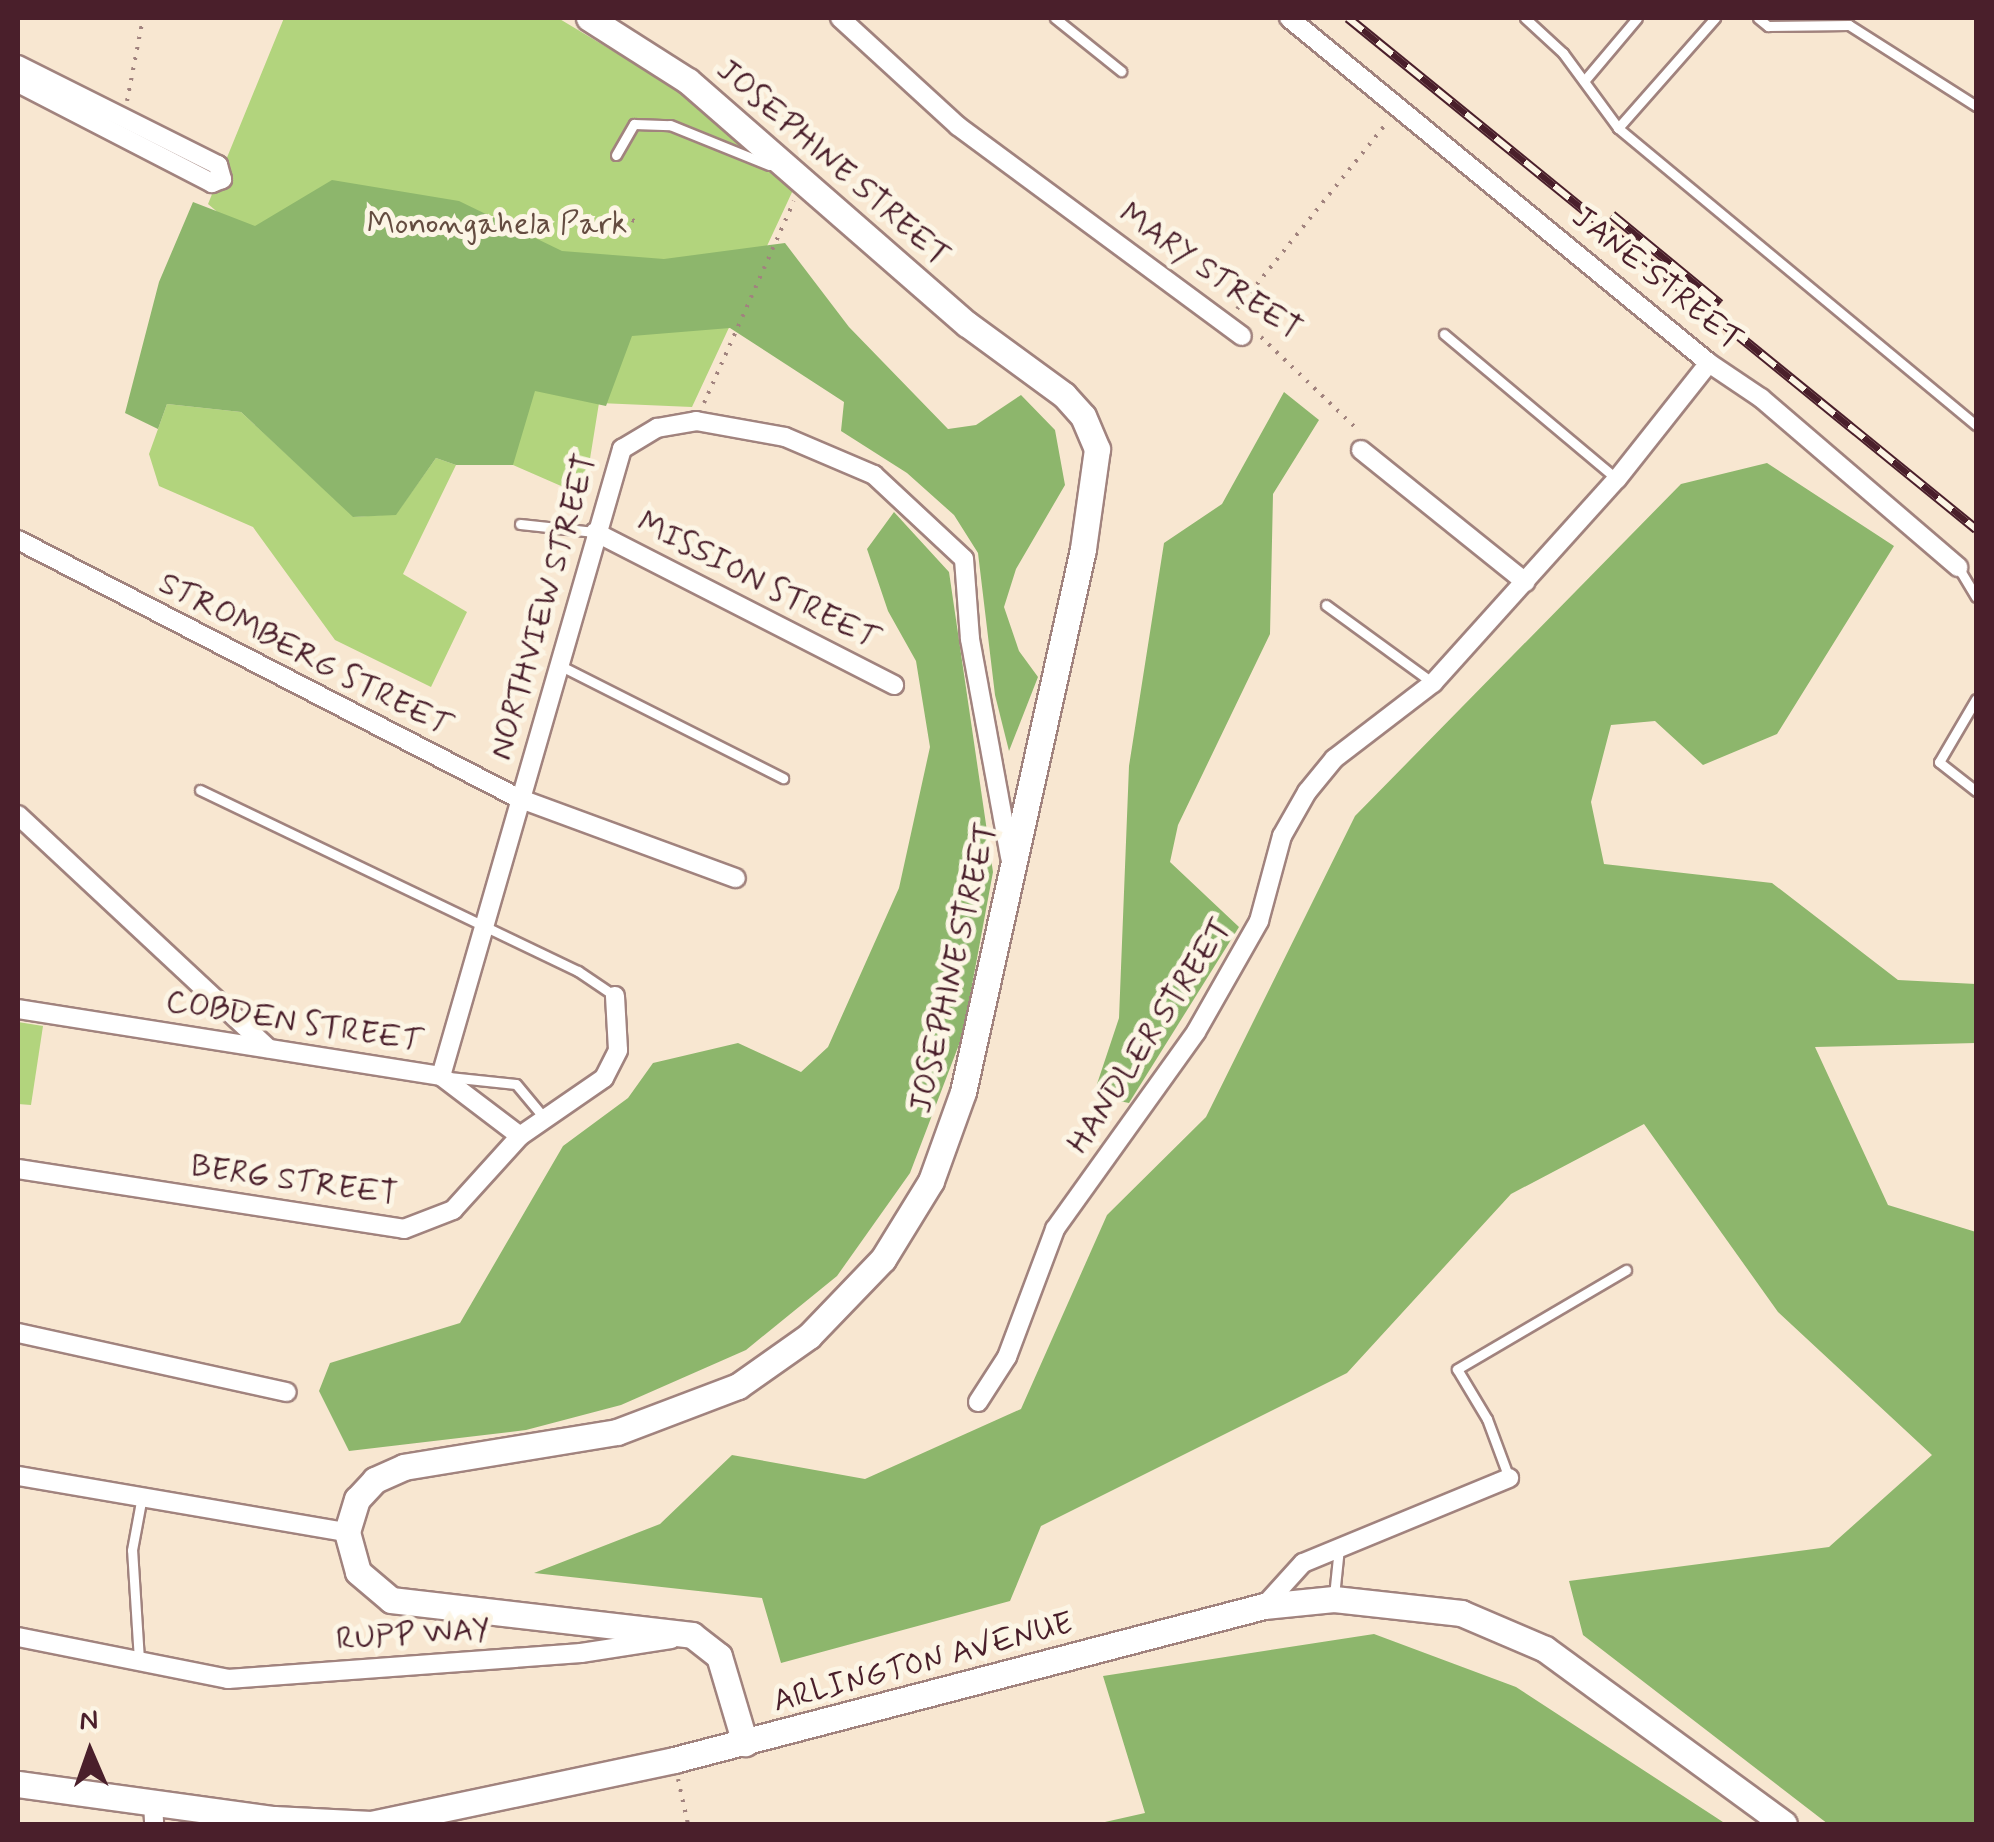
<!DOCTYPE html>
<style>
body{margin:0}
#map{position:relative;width:1994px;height:1842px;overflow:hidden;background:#f8e7d1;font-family:Mynerve,sans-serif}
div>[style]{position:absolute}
.green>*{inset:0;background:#b2d47d}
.forest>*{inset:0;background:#8db66c}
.path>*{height:4px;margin-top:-2px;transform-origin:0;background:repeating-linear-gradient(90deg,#a1837e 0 2.5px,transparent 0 10.5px)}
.roads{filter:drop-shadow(2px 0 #a1837e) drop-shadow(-2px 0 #a1837e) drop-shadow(0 2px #a1837e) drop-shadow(0 -2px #a1837e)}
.lane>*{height:9px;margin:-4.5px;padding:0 4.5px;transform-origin:4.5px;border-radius:4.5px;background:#fff}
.street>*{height:18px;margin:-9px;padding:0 9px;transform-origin:9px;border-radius:9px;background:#fff}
.secondary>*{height:25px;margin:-12.5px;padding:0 12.5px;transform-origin:12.5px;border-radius:12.5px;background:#fff}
.rail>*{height:10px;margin-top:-5px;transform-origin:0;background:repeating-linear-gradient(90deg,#fcf5e5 0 19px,#4a1f2b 0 38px);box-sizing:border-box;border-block:2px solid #4a1f2b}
span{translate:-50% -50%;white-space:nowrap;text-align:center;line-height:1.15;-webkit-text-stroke:10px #fcf5e5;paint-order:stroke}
.street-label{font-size:32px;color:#4a1f2b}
.park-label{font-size:32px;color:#644c40}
.frame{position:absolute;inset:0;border:20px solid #4a1f2b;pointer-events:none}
.north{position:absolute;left:40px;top:1702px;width:100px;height:100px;-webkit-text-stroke:8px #fcf5e5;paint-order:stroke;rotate:358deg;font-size:28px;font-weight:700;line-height:40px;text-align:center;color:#4a1f2b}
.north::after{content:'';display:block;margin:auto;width:35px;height:45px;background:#4a1f2b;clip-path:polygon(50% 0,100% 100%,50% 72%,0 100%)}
</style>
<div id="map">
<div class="green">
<i style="clip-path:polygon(284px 18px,558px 18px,685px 94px,794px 188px,692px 407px,599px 403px,584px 496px,513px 465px,208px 204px)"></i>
<i style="clip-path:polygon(167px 404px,241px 412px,354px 517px,396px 514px,436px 458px,456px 465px,403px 574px,467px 612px,431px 687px,335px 640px,253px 527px,159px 486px,149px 454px)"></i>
<i style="clip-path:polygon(18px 1022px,43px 1026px,31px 1105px,18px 1104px)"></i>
</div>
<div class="forest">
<i style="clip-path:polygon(332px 180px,459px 201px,562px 251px,664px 259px,785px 243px,849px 327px,948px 429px,976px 425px,1021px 395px,1055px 430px,1065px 485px,1016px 569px,1004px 607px,1019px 651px,1038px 677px,1009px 751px,995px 695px,978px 553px,954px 515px,907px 473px,841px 431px,844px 402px,730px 328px,632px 336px,606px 406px,535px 391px,513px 465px,456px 465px,436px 458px,396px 515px,353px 517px,241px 412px,167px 404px,158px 429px,125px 413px,159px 282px,193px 202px,255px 226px)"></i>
<i style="clip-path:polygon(1284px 392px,1319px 420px,1273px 494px,1270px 634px,1178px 825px,1170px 862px,1239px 927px,1129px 1103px,1110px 1099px,1097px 1084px,1119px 1018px,1129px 766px,1164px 543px,1222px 504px)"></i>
<i style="clip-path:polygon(1767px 463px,1894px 546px,1777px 734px,1703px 765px,1655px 721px,1611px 725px,1591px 802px,1604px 864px,1772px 883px,1898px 980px,1976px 984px,1976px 1043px,1815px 1047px,1888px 1205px,1976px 1232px,1976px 1824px,1828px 1824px,1583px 1635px,1569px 1581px,1829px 1547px,1932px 1455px,1778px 1312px,1644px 1124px,1511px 1194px,1347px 1373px,1041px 1526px,1010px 1601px,781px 1663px,762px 1598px,534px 1573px,660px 1524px,732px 1455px,865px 1479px,1021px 1409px,1107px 1215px,1206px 1117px,1355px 816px,1681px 484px)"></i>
<i style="clip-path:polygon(894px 512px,949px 572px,993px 872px,963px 1034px,910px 1173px,837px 1276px,746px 1350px,621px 1405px,526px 1430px,349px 1451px,319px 1391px,330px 1363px,460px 1323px,563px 1146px,628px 1098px,653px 1063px,738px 1043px,801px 1072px,828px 1047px,899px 888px,930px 747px,916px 661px,888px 611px,867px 549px)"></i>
<i style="clip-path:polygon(1374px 1634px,1516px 1687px,1726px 1824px,1096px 1824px,1145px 1813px,1103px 1676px)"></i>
</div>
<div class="path">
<i style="left:127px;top:101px;width:85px;rotate:-79.1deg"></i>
<i style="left:613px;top:211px;width:31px;rotate:25deg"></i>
<i style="left:1237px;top:309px;width:241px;rotate:-51.2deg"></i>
<i style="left:1261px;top:337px;width:136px;rotate:43.8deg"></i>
<i style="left:704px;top:403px;width:221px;rotate:-66deg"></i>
<i style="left:678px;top:1779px;width:46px;rotate:77.5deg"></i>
</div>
<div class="roads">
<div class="lane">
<i style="left:1055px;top:18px;width:85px;rotate:38.8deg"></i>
<i style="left:1525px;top:18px;width:52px;rotate:42.6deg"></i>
<i style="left:1563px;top:53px;width:93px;rotate:53.7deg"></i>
<i style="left:1618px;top:128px;width:465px;rotate:39.7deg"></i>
<i style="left:1758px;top:18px;width:13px;rotate:39deg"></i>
<i style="left:1768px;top:26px;width:81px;rotate:-0.7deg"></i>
<i style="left:1849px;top:25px;width:151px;rotate:32.5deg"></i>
<i style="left:1584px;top:81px;width:82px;rotate:-49.9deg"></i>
<i style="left:1618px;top:128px;width:147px;rotate:-48.6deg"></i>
<i style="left:616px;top:155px;width:36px;rotate:-60deg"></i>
<i style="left:634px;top:124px;width:36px;rotate:2deg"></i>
<i style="left:670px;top:125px;width:107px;rotate:22deg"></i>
<i style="left:1444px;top:334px;width:226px;rotate:40deg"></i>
<i style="left:520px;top:524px;width:75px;rotate:6.1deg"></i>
<i style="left:1958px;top:567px;width:35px;rotate:59deg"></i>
<i style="left:1326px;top:605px;width:132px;rotate:36.1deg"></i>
<i style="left:561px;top:666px;width:249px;rotate:26.8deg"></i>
<i style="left:1976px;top:699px;width:73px;rotate:120.4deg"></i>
<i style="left:1939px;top:762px;width:47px;rotate:38.1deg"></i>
<i style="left:200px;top:790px;width:419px;rotate:25.6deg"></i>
<i style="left:578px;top:971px;width:45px;rotate:34deg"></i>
<i style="left:449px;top:1077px;width:67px;rotate:6deg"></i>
<i style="left:516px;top:1084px;width:47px;rotate:50.2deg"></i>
<i style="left:1509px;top:1478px;width:63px;rotate:-110.4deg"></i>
<i style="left:1487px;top:1419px;width:58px;rotate:-121deg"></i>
<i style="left:1457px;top:1369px;width:196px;rotate:-30.4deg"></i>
<i style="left:1334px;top:1596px;width:48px;rotate:-84.1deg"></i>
<i style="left:139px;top:1660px;width:110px;rotate:-93.6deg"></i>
<i style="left:132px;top:1550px;width:55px;rotate:-79.5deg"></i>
</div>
<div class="street">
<i style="left:840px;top:18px;width:160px;rotate:42.5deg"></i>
<i style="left:958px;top:126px;width:353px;rotate:36.5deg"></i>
<i style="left:1289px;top:18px;width:544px;rotate:39.4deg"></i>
<i style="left:1709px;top:363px;width:63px;rotate:33.9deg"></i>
<i style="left:1761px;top:398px;width:260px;rotate:40.6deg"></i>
<i style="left:18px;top:65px;width:224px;rotate:26.6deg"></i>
<i style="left:218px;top:165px;width:15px;rotate:74deg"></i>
<i style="left:222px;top:179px;width:11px;rotate:158deg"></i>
<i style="left:212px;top:183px;width:218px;rotate:-152.7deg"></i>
<i style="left:1361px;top:450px;width:211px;rotate:38.8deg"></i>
<i style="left:595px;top:532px;width:336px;rotate:27.1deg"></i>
<i style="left:18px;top:540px;width:563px;rotate:27.29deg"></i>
<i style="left:518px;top:798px;width:232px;rotate:20.2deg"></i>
<i style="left:18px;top:815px;width:342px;rotate:43deg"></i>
<i style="left:18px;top:1009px;width:428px;rotate:9deg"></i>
<i style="left:520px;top:1136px;width:99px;rotate:-142.8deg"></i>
<i style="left:441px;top:1076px;width:653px;rotate:-73.9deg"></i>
<i style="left:622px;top:449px;width:41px;rotate:-31deg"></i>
<i style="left:657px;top:428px;width:40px;rotate:-10deg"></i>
<i style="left:696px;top:421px;width:90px;rotate:10.2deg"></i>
<i style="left:785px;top:437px;width:97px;rotate:23.1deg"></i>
<i style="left:874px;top:475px;width:123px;rotate:43deg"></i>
<i style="left:964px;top:559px;width:80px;rotate:85.7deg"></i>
<i style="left:970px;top:639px;width:222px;rotate:79.6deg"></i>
<i style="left:18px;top:1169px;width:391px;rotate:8.8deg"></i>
<i style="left:404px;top:1229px;width:53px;rotate:-21.2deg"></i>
<i style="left:453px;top:1210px;width:100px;rotate:-47.8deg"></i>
<i style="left:520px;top:1136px;width:102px;rotate:-34.6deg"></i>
<i style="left:604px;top:1078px;width:31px;rotate:-63deg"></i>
<i style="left:618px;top:1050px;width:54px;rotate:-93.2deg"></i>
<i style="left:18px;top:1333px;width:275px;rotate:12.4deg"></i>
<i style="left:978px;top:1402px;width:54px;rotate:-57.2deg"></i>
<i style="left:1007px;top:1357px;width:137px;rotate:-69.4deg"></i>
<i style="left:1055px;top:1229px;width:242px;rotate:-54.4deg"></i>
<i style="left:1196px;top:1032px;width:128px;rotate:-60.4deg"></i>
<i style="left:1259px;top:921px;width:88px;rotate:-74.9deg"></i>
<i style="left:1282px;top:836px;width:51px;rotate:-60.4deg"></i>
<i style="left:1307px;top:792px;width:43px;rotate:-50.7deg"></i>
<i style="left:1334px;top:759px;width:125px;rotate:-37.5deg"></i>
<i style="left:1433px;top:683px;width:275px;rotate:-48deg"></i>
<i style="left:1617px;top:479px;width:148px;rotate:-51.6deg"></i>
<i style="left:18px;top:1476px;width:334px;rotate:9.7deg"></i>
<i style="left:1264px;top:1606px;width:58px;rotate:-47.8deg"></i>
<i style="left:1303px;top:1563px;width:223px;rotate:-22.4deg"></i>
<i style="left:18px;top:1637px;width:214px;rotate:11.3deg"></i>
<i style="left:228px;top:1679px;width:354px;rotate:-4.2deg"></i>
<i style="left:581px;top:1653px;width:91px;rotate:-8.8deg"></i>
<i style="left:153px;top:1802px;width:22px;rotate:87deg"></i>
</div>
<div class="secondary">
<i style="left:589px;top:18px;width:117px;rotate:32.5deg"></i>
<i style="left:688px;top:81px;width:370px;rotate:41.1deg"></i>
<i style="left:967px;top:324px;width:120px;rotate:36.2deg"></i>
<i style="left:1064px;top:395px;width:28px;rotate:48deg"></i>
<i style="left:1083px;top:416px;width:36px;rotate:67deg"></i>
<i style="left:1097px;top:449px;width:101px;rotate:98deg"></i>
<i style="left:1083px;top:549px;width:556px;rotate:102.46deg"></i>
<i style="left:963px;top:1092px;width:95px;rotate:109.8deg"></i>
<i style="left:931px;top:1181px;width:92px;rotate:121.6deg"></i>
<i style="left:883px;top:1259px;width:107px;rotate:133.9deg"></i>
<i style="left:809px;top:1336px;width:87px;rotate:144.8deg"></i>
<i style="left:738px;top:1386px;width:129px;rotate:159.2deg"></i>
<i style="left:617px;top:1432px;width:216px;rotate:170.7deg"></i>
<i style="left:404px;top:1467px;width:32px;rotate:156deg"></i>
<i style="left:375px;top:1480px;width:26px;rotate:133deg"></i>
<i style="left:357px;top:1499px;width:34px;rotate:107deg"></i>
<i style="left:347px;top:1532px;width:41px;rotate:74.6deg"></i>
<i style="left:358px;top:1572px;width:43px;rotate:40.3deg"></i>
<i style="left:391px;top:1600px;width:303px;rotate:6.6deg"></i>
<i style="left:692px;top:1635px;width:34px;rotate:38deg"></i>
<i style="left:719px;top:1656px;width:91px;rotate:73.4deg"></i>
<i style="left:18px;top:1784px;width:258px;rotate:7.8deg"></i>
<i style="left:274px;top:1819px;width:97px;rotate:3deg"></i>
<i style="left:371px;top:1824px;width:310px;rotate:-11.9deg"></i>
<i style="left:674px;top:1760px;width:610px;rotate:-14.63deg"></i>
<i style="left:1264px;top:1606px;width:70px;rotate:-5.7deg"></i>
<i style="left:1334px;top:1599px;width:128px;rotate:6.3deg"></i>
<i style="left:1461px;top:1613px;width:91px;rotate:23.2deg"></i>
<i style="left:1545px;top:1649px;width:296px;rotate:36.2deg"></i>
</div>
</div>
<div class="rail">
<i style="left:1348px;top:18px;width:810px;rotate:39.14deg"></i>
<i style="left:1612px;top:215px;width:140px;rotate:39.5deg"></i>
</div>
<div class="street-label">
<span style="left:833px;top:163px;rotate:41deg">JOSEPHINE STREET</span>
<span style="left:1210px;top:272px;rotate:35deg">MARY STREET</span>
<span style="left:1657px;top:279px;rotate:39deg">JANE STREET</span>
<span style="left:758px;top:581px;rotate:27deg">MISSION STREET</span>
<span style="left:544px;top:607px;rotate:-74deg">NORTHVIEW STREET</span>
<span style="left:305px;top:655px;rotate:27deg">STROMBERG STREET</span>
<span style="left:954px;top:968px;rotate:-77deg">JOSEPHINE STREET</span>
<span style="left:294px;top:1022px;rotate:9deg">COBDEN STREET</span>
<span style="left:1150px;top:1036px;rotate:-57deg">HANDLER STREET</span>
<span style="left:294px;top:1181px;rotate:8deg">BERG STREET</span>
<span style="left:413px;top:1635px;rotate:-4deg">RUPP WAY</span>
<span style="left:923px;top:1663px;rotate:-15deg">ARLINGTON AVENUE</span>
</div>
<div class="park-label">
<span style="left:497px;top:224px">Monongahela Park</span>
</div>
<div class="frame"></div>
<div class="north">N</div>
</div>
